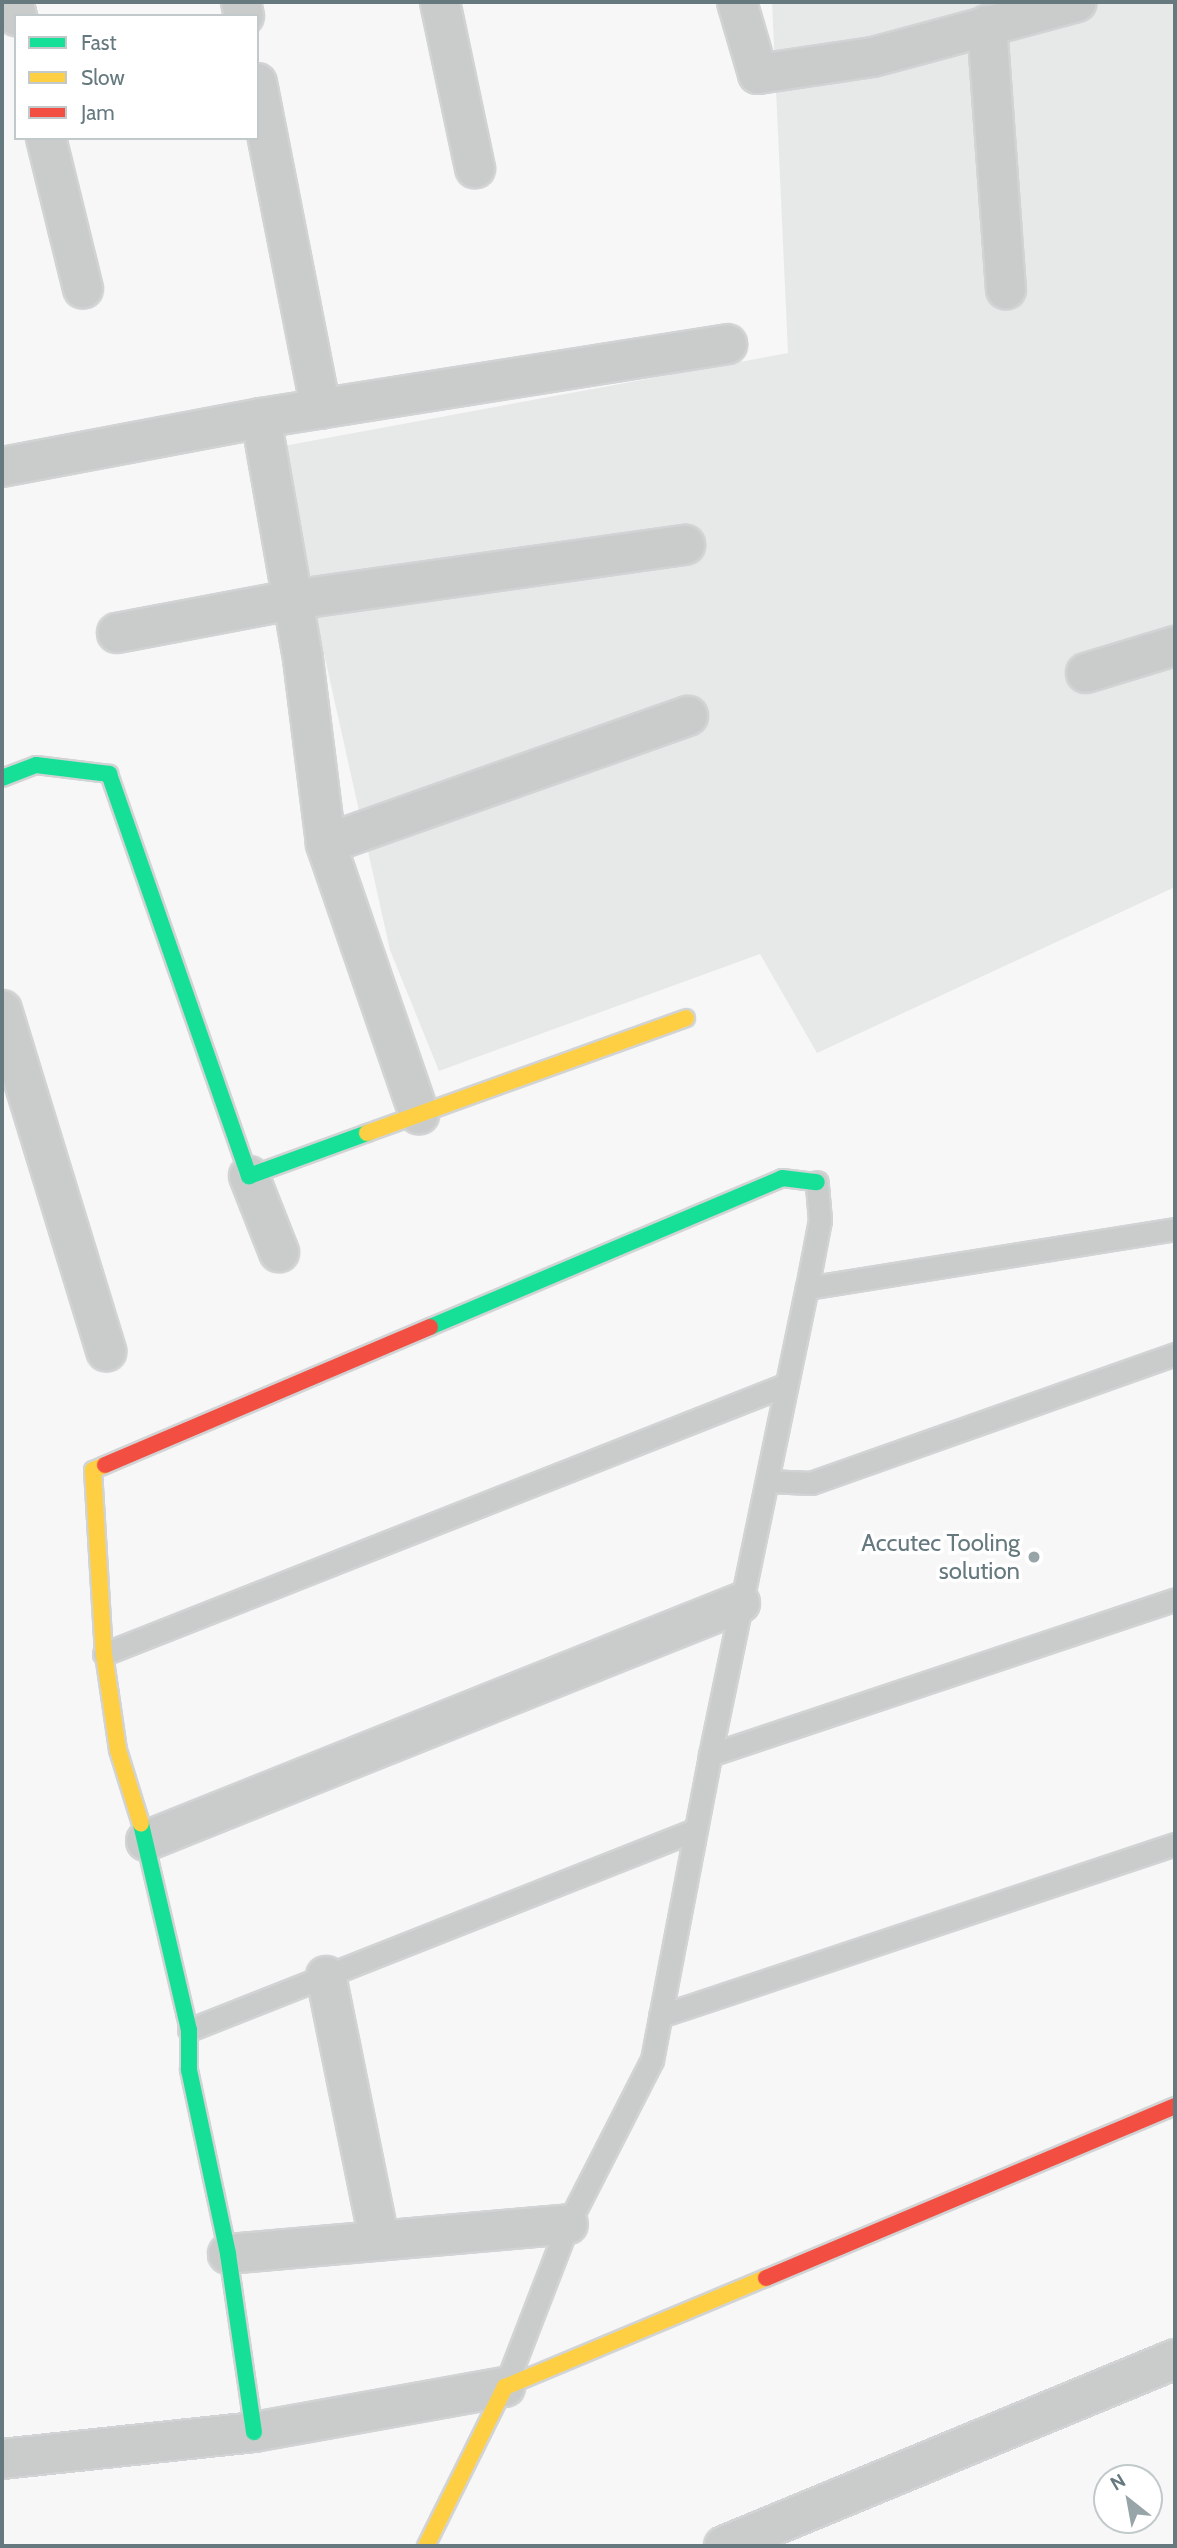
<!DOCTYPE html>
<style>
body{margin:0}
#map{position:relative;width:1177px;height:2548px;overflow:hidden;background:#f7f7f7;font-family:Cabin,sans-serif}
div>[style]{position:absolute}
.built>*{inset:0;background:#e7e8e8}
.roads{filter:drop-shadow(2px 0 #d2d3d4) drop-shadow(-2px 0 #d2d3d4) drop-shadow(0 2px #d2d3d4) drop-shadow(0 -2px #d2d3d4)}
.lane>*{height:21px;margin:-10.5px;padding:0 10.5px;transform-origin:10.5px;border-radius:10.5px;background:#cacccc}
.street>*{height:38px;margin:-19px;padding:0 19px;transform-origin:19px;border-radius:19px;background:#cacccc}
.fast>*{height:16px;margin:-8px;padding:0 8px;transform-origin:8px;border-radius:8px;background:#16e098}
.slow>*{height:16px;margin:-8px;padding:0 8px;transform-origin:8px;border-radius:8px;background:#ffcf43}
.jam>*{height:16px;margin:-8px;padding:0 8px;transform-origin:8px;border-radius:8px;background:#f24e42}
.dots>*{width:19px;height:19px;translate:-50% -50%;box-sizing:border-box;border:4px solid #fff;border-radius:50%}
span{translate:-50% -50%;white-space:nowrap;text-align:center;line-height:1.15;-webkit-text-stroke:7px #fff;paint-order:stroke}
.poi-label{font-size:24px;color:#65797e}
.right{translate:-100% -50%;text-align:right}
.frame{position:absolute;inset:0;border:4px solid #65797e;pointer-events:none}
.legend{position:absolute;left:14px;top:14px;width:245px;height:126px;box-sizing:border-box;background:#fff;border:2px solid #c1c9cb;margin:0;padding:9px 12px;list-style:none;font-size:21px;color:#65797e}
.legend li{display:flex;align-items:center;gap:14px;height:35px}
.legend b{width:35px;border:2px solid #c1c9cb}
.north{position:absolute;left:1093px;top:2464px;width:70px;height:70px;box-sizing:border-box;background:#fff;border:2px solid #c1c9cb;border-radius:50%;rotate:329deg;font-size:19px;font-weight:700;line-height:28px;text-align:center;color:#65797e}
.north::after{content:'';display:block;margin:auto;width:24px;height:32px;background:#98a5a8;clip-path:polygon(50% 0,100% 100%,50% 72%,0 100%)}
</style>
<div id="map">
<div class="built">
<i style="clip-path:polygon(772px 2px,1175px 2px,1175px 887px,817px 1053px,760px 954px,439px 1071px,390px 950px,278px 447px,788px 353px)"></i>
</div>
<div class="roads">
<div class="lane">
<i style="left:807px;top:1288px;width:69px;rotate:-79.2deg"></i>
<i style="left:820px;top:1220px;width:38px;rotate:-95deg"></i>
<i style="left:767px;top:1481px;width:44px;rotate:2.6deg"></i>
<i style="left:811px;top:1483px;width:386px;rotate:-19.5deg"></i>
<i style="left:104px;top:1654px;width:732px;rotate:-21.55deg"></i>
<i style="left:710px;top:1755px;width:477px;rotate:-78.3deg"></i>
<i style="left:807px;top:1288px;width:373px;rotate:-9.1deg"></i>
<i style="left:660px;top:2016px;width:543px;rotate:-18.47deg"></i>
<i style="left:189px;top:2030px;width:544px;rotate:-21.57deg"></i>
<i style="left:505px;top:2387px;width:175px;rotate:-68.9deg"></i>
<i style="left:568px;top:2224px;width:184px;rotate:-62.9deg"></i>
<i style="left:652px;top:2060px;width:310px;rotate:-79.2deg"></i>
<i style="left:710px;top:1755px;width:490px;rotate:-18.5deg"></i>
</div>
<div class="street">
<i style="left:13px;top:2px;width:15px;rotate:74deg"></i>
<i style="left:241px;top:2px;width:14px;rotate:78deg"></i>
<i style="left:440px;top:2px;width:170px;rotate:78.1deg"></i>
<i style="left:737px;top:2px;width:75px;rotate:73.7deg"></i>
<i style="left:758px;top:74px;width:116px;rotate:-8.4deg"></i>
<i style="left:873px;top:57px;width:211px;rotate:-15.1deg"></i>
<i style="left:987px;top:25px;width:265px;rotate:85.9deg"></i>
<i style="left:257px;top:83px;width:332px;rotate:78.9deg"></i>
<i style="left:46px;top:138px;width:155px;rotate:76.2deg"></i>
<i style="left:261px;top:418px;width:245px;rotate:80.1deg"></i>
<i style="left:303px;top:659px;width:186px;rotate:82.9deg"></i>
<i style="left:326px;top:844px;width:286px;rotate:71deg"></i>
<i style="left:2px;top:467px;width:264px;rotate:-10.7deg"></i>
<i style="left:261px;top:418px;width:472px;rotate:-9deg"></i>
<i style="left:117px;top:633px;width:178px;rotate:-10.7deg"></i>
<i style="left:292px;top:600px;width:397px;rotate:-8deg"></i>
<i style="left:1086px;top:673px;width:93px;rotate:-16.9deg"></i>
<i style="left:326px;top:844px;width:384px;rotate:-19.5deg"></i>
<i style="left:2px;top:1010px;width:357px;rotate:73deg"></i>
<i style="left:249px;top:1176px;width:82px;rotate:68.5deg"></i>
<i style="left:146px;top:1841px;width:640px;rotate:-21.83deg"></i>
<i style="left:326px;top:1976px;width:269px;rotate:78.6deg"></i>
<i style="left:228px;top:2254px;width:341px;rotate:-5deg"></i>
<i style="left:2px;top:2459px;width:253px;rotate:-6.1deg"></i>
<i style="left:254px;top:2432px;width:255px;rotate:-10.2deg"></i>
<i style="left:724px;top:2546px;width:488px;rotate:-22.5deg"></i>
</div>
<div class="fast">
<i style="left:2px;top:778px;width:36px;rotate:-21deg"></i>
<i style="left:36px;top:765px;width:74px;rotate:7deg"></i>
<i style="left:109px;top:774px;width:426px;rotate:70.8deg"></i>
<i style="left:249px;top:1176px;width:126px;rotate:-20deg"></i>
<i style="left:430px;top:1327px;width:382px;rotate:-22.9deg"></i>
<i style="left:782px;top:1178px;width:35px;rotate:7deg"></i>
<i style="left:141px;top:1824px;width:212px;rotate:76.9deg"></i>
<i style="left:189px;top:2030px;width:40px;rotate:90deg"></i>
<i style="left:189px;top:2070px;width:188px;rotate:78deg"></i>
<i style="left:228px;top:2254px;width:180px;rotate:81.7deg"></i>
</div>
<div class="slow">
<i style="left:367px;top:1133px;width:339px;rotate:-19.8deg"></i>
<i style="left:105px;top:1465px;width:13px;rotate:157deg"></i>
<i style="left:93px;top:1470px;width:184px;rotate:86.6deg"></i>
<i style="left:104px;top:1654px;width:97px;rotate:81.7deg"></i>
<i style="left:118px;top:1750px;width:77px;rotate:72.7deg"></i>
<i style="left:426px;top:2546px;width:178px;rotate:-63.6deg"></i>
<i style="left:505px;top:2387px;width:283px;rotate:-22.7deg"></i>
</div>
<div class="jam">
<i style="left:105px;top:1465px;width:353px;rotate:-23deg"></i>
<i style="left:766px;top:2278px;width:444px;rotate:-22.8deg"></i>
</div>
</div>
<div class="dots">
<i style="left:1034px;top:1557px;background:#98a5a8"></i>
</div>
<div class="poi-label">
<span class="right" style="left:1020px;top:1557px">Accutec Tooling<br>solution</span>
</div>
<div class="frame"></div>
<ul class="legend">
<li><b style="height:9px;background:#16e098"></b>Fast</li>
<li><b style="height:9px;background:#ffcf43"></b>Slow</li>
<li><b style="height:9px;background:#f24e42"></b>Jam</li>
</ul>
<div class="north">N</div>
</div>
